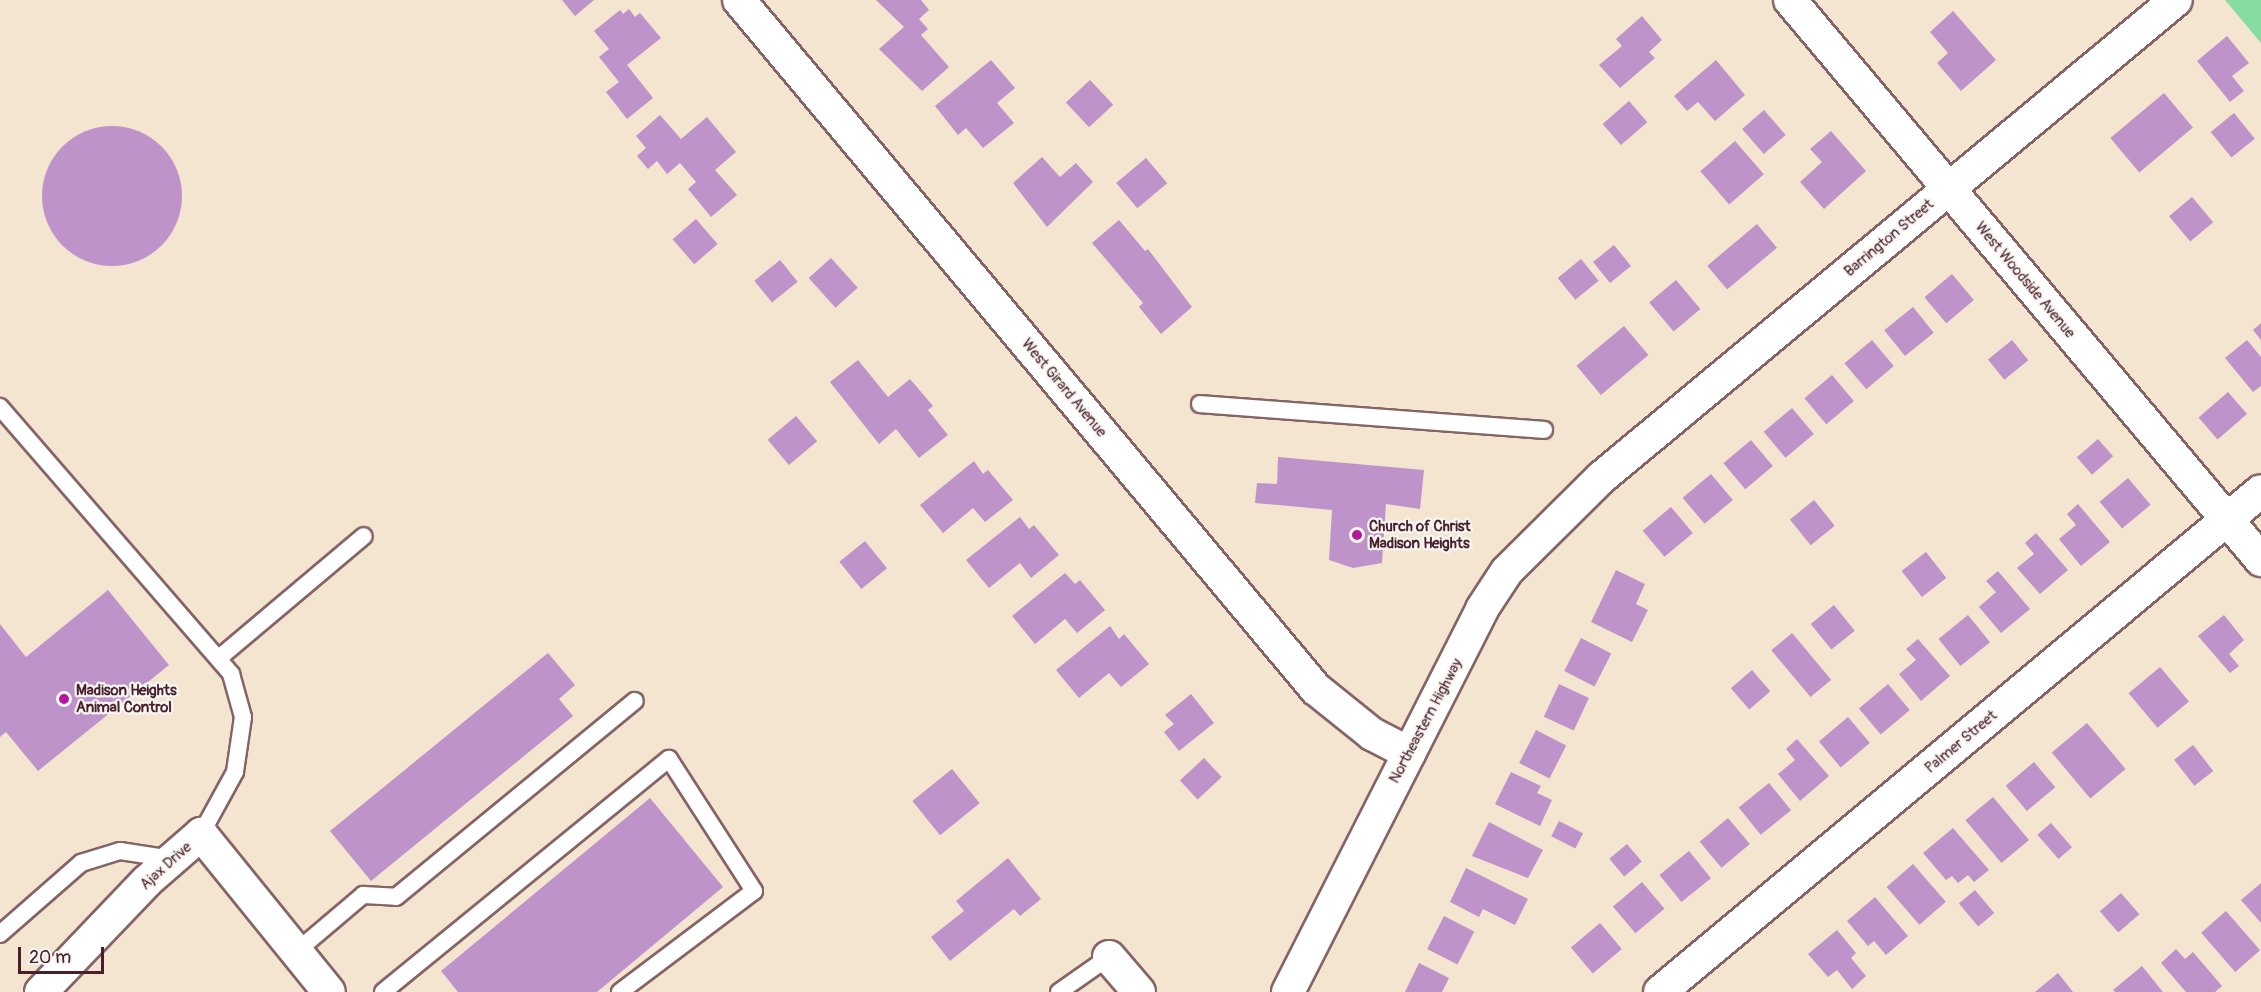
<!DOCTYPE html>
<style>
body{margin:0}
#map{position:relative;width:2261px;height:992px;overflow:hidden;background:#f4e5d1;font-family:Pangolin,sans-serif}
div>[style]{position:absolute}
.green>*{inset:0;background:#85dda1}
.building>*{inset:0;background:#be93ca;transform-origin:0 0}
.round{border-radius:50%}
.roads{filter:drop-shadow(2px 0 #866465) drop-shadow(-2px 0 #866465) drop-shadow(0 2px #866465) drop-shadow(0 -2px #866465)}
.lane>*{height:16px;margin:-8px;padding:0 8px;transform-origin:8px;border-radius:8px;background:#fff}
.street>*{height:32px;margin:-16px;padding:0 16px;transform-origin:16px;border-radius:16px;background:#fff}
.dots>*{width:16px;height:16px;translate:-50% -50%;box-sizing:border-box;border:3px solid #f6f6f2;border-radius:50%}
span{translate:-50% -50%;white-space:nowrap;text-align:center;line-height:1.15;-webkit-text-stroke:4.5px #f6f6f2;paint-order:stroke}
.street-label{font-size:15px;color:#4a1f2b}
.poi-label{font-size:15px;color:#4a1f2b;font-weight:700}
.left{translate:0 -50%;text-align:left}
.scale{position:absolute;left:18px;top:947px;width:86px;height:27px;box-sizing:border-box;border:3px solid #4a1f2b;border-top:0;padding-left:8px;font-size:18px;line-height:21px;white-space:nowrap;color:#4a1f2b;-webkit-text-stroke:4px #f6f6f2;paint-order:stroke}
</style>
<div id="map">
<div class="green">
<i style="clip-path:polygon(2225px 0,2261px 0,2261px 43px)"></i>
</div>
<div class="building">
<i style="clip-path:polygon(562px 0,594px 0,575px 16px)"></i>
<i style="clip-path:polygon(876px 0,921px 0,929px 10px,919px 19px,928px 29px,921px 35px,949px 67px,922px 91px,879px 49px,904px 27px)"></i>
<i style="clip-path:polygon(629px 9px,635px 17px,640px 13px,661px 38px,627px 65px,653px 98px,627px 119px,606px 92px,619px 82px,599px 57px,609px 49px,594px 31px,620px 10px,623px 14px)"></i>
<i style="clip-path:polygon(1953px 11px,1996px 60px,1961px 91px,1937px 63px,1948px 53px,1930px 32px)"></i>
<i style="clip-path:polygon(1642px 16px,1662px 40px,1649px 52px,1655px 58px,1620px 88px,1599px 65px,1622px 46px,1616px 39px)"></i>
<i style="clip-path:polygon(2227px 36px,2249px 63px,2232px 76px,2244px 91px,2230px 102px,2197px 61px)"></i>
<i style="clip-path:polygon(991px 60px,1015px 88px,997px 103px,1014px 123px,983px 148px,966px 128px,958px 135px,935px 106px)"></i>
<i style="clip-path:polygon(1716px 60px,1745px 95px,1715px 121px,1698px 102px,1687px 111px,1674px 96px)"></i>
<i style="left:1090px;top:80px;width:34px;height:33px;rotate:47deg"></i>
<i style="left:2164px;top:93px;width:45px;height:70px;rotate:50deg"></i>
<i style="left:1629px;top:101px;width:28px;height:35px;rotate:49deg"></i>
<i style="left:1764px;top:110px;width:33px;height:29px;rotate:49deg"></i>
<i style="left:2234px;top:113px;width:33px;height:30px;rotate:51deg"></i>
<i style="clip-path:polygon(660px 115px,681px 139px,707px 117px,736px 152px,715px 170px,737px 195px,711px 217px,688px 189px,696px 182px,680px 163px,667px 174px,657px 161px,648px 169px,637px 156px,646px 148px,636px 136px)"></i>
<i class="round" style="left:42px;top:126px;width:140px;height:140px"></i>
<i style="clip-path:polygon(1831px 131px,1866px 171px,1824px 209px,1800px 182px,1822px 162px,1810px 149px)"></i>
<i style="left:1735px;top:141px;width:44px;height:46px;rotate:49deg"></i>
<i style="clip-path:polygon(1042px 157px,1060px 177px,1076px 163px,1093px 182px,1047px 227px,1013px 183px)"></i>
<i style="left:1146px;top:158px;width:33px;height:39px;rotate:50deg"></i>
<i style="left:2192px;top:197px;width:33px;height:30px;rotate:50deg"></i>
<i style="left:696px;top:219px;width:33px;height:31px;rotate:49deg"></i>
<i style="clip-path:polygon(1119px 220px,1145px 251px,1148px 249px,1192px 307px,1161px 334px,1139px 307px,1143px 303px,1092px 243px)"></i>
<i style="left:1757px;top:224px;width:31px;height:65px;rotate:50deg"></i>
<i style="left:1614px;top:245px;width:27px;height:27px;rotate:51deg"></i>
<i style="left:831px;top:258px;width:40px;height:30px;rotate:48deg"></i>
<i style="left:1581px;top:259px;width:28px;height:30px;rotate:51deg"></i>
<i style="left:780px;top:260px;width:28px;height:33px;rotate:51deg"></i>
<i style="left:1952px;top:274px;width:34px;height:36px;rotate:50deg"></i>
<i style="left:1676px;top:280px;width:38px;height:35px;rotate:50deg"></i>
<i style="left:1913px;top:307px;width:33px;height:37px;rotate:51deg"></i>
<i style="clip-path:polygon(2261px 323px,2261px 340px,2253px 330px)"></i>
<i style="left:1624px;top:326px;width:38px;height:62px;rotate:50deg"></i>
<i style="left:1872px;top:340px;width:34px;height:36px;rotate:50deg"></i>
<i style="left:2012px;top:340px;width:26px;height:31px;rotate:51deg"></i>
<i style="clip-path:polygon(2247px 340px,2261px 357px,2261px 386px,2253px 392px,2225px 358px)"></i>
<i style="clip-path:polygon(858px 360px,888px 397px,910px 379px,933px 406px,928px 410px,948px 435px,919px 458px,896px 429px,879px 444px,830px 382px)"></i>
<i style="left:1832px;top:375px;width:34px;height:36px;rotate:50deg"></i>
<i style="left:2228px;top:392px;width:29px;height:39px;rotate:49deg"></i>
<i style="left:1792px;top:408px;width:34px;height:37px;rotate:50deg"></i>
<i style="left:796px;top:416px;width:33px;height:37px;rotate:50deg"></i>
<i style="left:2098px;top:439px;width:23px;height:28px;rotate:49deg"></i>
<i style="left:1751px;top:440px;width:34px;height:36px;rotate:50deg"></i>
<i style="clip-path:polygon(1278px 457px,1424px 470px,1420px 509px,1386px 504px,1382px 563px,1353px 568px,1329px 560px,1332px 510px,1255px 503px,1257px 483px,1277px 484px)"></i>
<i style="clip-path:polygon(974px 461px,983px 474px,988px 470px,1013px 500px,985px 522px,973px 508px,943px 533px,920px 505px)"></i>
<i style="left:1711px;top:474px;width:34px;height:37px;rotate:50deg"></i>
<i style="left:2128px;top:478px;width:35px;height:37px;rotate:50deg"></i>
<i style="left:1814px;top:500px;width:33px;height:31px;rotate:51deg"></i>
<i style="clip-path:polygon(2078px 504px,2110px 542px,2081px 566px,2059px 539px,2076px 525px,2067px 514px)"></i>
<i style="left:1671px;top:507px;width:34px;height:37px;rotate:50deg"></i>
<i style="clip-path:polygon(1020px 517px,1029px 529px,1034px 525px,1059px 555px,1031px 578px,1020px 563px,989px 588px,966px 560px)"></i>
<i style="clip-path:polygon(2036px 533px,2068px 570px,2040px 594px,2017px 568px,2034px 554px,2025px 543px)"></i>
<i style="left:865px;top:541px;width:35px;height:33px;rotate:51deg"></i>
<i style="left:1926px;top:552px;width:33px;height:31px;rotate:52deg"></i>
<i style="clip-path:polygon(1616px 570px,1645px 584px,1636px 604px,1648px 610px,1632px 642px,1591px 622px)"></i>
<i style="clip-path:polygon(1998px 571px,2030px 609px,2001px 633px,1979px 607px,1996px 592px,1986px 581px)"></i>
<i style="clip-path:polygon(1065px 573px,1075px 584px,1080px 580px,1105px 610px,1077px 633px,1065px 619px,1035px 644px,1012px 616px)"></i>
<i style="clip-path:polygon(108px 590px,169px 665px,38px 771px,6px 732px,0 737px,0 624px,26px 657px)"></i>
<i style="left:1834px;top:605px;width:33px;height:30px;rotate:51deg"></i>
<i style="left:1968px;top:615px;width:35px;height:38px;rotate:51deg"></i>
<i style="clip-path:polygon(2224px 615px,2244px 640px,2229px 654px,2239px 666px,2230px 673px,2198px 636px)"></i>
<i style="clip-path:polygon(1110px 626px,1119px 639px,1124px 634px,1149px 664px,1121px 687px,1109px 673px,1079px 698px,1056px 670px)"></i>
<i style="left:1792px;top:633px;width:61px;height:27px;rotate:50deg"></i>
<i style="left:1581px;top:638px;width:34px;height:37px;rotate:27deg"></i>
<i style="clip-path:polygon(1918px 639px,1950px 676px,1921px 701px,1899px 674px,1916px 660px,1906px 649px)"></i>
<i style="clip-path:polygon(548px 653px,575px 685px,559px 699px,573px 716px,371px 881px,330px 831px)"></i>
<i style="left:2160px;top:667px;width:45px;height:41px;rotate:50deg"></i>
<i style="left:1752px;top:670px;width:28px;height:28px;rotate:49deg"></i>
<i style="left:1559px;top:684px;width:33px;height:36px;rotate:25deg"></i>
<i style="left:1888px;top:684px;width:34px;height:38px;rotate:50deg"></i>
<i style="clip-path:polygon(1191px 694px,1214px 723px,1179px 751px,1164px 732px,1174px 724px,1165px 715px)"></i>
<i style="left:1848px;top:717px;width:34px;height:38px;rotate:50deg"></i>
<i style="left:2087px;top:723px;width:60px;height:46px;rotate:50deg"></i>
<i style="left:1536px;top:730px;width:34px;height:37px;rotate:27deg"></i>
<i style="clip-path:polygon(1797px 739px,1829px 776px,1800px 801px,1778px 774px,1795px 760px,1786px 749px)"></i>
<i style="left:2193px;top:745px;width:33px;height:24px;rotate:52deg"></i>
<i style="left:1204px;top:758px;width:26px;height:33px;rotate:47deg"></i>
<i style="left:2034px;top:762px;width:33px;height:37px;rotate:50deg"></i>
<i style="left:952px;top:769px;width:44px;height:51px;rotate:51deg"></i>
<i style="clip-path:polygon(1511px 772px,1541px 786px,1537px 793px,1552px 800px,1540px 826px,1495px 804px)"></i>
<i style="left:1769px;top:783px;width:35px;height:39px;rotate:51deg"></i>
<i style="left:1993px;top:797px;width:56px;height:36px;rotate:50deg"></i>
<i style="clip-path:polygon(650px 798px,723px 887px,597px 992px,458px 992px,441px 971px)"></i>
<i style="left:1728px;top:818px;width:34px;height:37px;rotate:50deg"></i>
<i style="left:1559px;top:821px;width:27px;height:17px;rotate:27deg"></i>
<i style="clip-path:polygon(1489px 822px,1543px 850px,1528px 878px,1472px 856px)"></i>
<i style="left:2051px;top:823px;width:32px;height:18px;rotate:49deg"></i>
<i style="clip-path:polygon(1953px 828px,1989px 870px,1974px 882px,1968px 875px,1958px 883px,1952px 876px,1946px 880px,1923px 853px)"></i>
<i style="left:1627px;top:844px;width:23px;height:23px;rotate:50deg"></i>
<i style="left:1689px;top:851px;width:35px;height:38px;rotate:51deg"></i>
<i style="clip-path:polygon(1008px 858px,1041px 899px,1020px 916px,1014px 909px,950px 961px,931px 937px,964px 911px,956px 901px)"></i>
<i style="left:1913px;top:864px;width:50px;height:35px;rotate:49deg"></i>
<i style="clip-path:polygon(1466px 868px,1528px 899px,1515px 925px,1483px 909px,1479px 917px,1450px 902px)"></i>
<i style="left:1642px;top:882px;width:35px;height:38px;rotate:50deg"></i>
<i style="clip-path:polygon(2261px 883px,2261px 923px,2241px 900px)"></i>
<i style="left:1975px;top:890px;width:30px;height:21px;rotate:50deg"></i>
<i style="left:2121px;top:893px;width:28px;height:28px;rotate:49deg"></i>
<i style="clip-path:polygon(1875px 897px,1908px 936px,1886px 955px,1874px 941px,1868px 946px,1847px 921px)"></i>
<i style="left:2226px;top:911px;width:52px;height:33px;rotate:49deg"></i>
<i style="left:1444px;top:916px;width:34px;height:37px;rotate:27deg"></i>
<i style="left:1600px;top:923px;width:34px;height:38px;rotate:50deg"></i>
<i style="clip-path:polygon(1837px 930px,1856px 953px,1851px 958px,1866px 976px,1852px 989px,1837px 970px,1828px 977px,1808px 954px)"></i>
<i style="clip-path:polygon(2176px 949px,2185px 959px,2193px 952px,2222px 986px,2215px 992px,2186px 992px,2161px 963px)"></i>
<i style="clip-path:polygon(1419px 963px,1449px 978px,1442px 992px,1405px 992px)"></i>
<i style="clip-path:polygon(2142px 966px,2163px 992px,2115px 992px,2113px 990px)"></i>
<i style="clip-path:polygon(2058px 973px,2073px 992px,2035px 992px)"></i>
</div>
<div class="roads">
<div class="lane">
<i style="left:1200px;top:404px;width:345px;rotate:4.3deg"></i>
<i style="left:0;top:407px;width:353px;rotate:49.1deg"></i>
<i style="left:231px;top:674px;width:45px;rotate:74.4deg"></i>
<i style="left:243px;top:717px;width:56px;rotate:98.3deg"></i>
<i style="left:235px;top:772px;width:71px;rotate:118.7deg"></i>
<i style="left:219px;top:658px;width:189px;rotate:-40.1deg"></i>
<i style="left:0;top:934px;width:108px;rotate:-41.2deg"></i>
<i style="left:81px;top:863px;width:41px;rotate:-17.1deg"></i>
<i style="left:120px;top:851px;width:54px;rotate:8.6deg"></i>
<i style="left:297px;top:951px;width:87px;rotate:-40.3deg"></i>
<i style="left:363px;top:895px;width:33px;rotate:3deg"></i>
<i style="left:396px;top:897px;width:309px;rotate:-39.4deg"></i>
<i style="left:383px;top:992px;width:369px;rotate:-39.2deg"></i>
<i style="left:669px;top:759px;width:157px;rotate:57.2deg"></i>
<i style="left:754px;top:891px;width:168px;rotate:143deg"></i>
<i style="left:1059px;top:992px;width:61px;rotate:-35deg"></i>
</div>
<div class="street">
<i style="left:739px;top:0;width:899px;rotate:50.06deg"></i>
<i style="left:1316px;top:689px;width:72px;rotate:38.8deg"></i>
<i style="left:1372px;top:734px;width:42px;rotate:27.2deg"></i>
<i style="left:1790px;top:0;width:732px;rotate:49.93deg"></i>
<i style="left:1109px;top:957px;width:46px;rotate:49.4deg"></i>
<i style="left:41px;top:992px;width:153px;rotate:-46.3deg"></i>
<i style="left:147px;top:881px;width:72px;rotate:-41deg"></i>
<i style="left:201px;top:834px;width:203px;rotate:51deg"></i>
<i style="left:1288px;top:992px;width:429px;rotate:-63.1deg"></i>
<i style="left:1482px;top:609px;width:45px;rotate:-56.7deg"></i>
<i style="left:1507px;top:571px;width:134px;rotate:-44.7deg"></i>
<i style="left:1602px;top:477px;width:746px;rotate:-39.73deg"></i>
<i style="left:1660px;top:992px;width:782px;rotate:-39.81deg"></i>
</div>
</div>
<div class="dots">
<i style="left:1357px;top:535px;background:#b5179e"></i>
<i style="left:64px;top:699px;background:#b5179e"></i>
</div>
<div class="street-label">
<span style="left:1889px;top:238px;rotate:-40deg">Barrington Street</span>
<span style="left:2025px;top:280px;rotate:50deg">West Woodside Avenue</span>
<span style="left:1064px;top:388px;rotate:50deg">West Girard Avenue</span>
<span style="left:1426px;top:721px;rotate:-62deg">Northeastern Highway</span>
<span style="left:1961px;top:742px;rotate:-40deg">Palmer Street</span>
<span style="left:166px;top:866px;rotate:-42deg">Ajax Drive</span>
</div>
<div class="poi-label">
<span class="left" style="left:1369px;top:535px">Church of Christ<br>Madison Heights</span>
<span class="left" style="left:76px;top:699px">Madison Heights<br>Animal Control</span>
</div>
<div class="scale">20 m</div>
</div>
